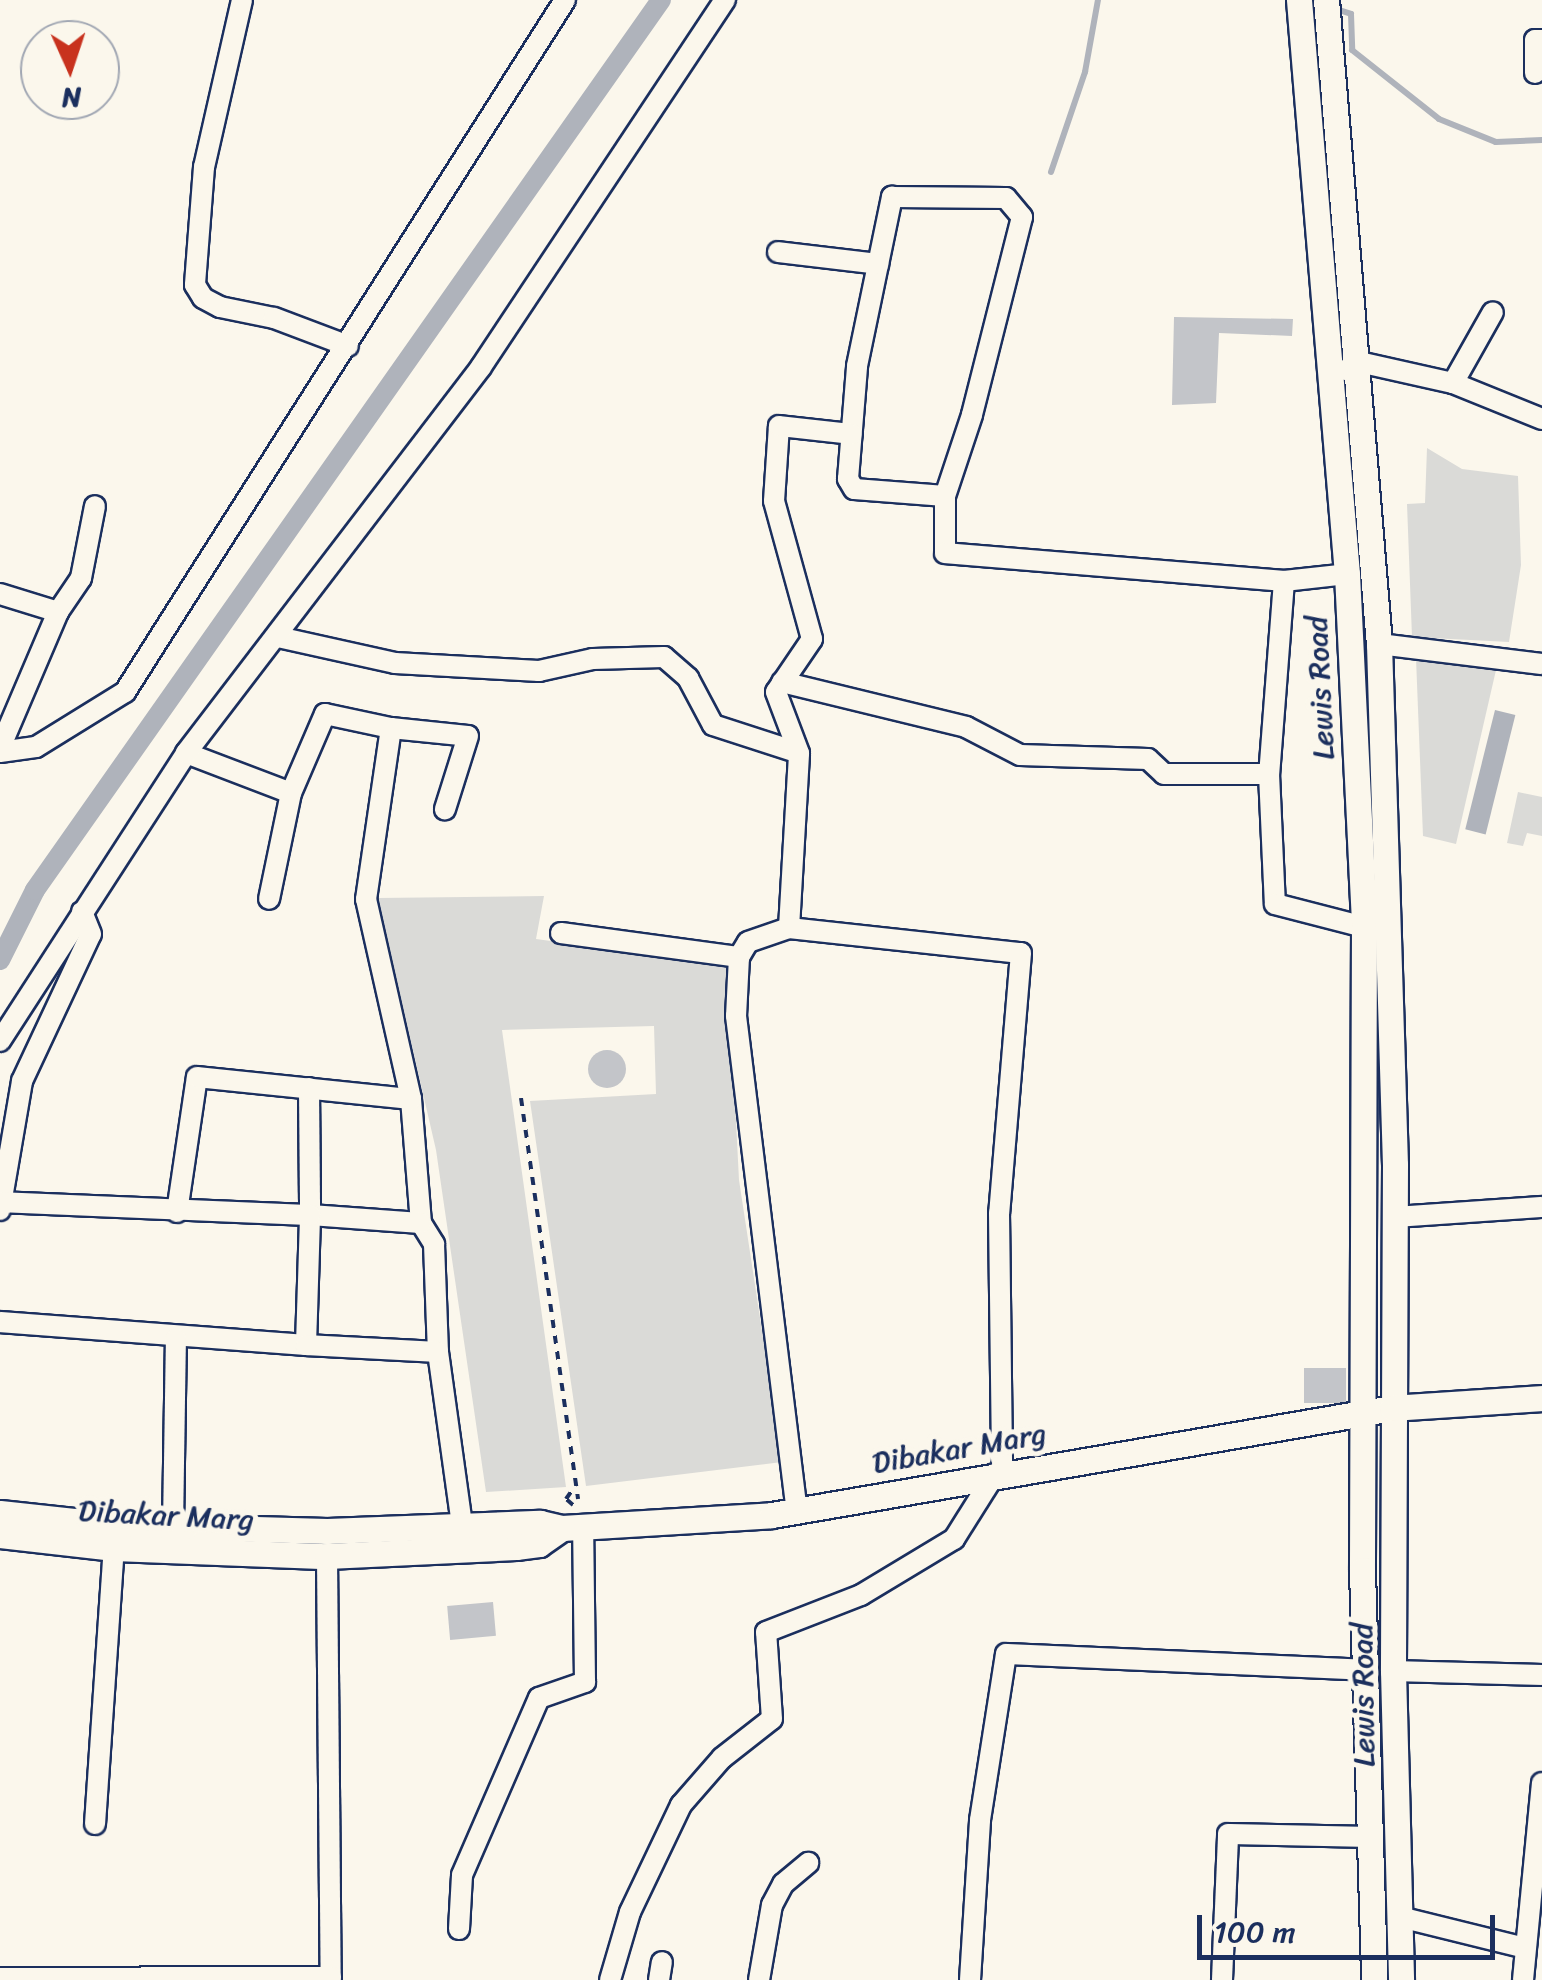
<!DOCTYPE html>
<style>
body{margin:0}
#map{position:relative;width:1542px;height:1980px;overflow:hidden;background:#fbf7ec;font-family:Sriracha,sans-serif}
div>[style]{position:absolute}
.green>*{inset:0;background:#dadad7}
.water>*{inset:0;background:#afb3bb;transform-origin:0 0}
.stream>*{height:6px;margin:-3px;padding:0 3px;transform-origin:3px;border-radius:3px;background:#afb3bb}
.canal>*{height:20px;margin:-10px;padding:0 10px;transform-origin:10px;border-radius:10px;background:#afb3bb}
.building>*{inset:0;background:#c3c5c9;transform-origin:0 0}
.round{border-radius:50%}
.path>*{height:4px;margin-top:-2px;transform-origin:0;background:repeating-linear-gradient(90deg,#1b2f5e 0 8px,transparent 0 16px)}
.roads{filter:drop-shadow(2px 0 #1b2f5e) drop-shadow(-2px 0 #1b2f5e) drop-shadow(0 2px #1b2f5e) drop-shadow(0 -2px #1b2f5e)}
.minor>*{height:20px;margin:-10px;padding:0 10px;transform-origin:10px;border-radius:10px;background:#fbf7ec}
.major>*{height:25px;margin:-12.5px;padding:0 12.5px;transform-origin:12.5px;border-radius:12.5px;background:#fbf7ec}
span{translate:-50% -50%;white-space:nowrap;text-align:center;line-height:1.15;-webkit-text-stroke:10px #fbf7ec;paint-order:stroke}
.street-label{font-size:30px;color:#1b2f5e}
.north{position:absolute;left:20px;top:20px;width:100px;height:100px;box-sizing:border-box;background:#fbf7ec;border:2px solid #a1a7b3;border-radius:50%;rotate:177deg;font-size:28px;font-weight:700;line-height:40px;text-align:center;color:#1b2f5e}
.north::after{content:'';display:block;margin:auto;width:35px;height:45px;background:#c8321e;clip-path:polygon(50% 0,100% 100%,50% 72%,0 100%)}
.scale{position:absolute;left:1197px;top:1915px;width:298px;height:45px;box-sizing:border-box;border:5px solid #1b2f5e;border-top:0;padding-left:12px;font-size:30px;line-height:35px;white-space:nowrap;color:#1b2f5e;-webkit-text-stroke:8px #fbf7ec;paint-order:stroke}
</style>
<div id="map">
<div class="green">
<i style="clip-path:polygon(1427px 448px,1462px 469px,1518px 476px,1521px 565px,1509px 642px,1412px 637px,1407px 504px,1425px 503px)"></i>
<i style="clip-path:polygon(1416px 658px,1496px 670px,1456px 844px,1423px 836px)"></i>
<i style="clip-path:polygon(1518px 792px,1542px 797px,1542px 836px,1527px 833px,1523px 846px,1507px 843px)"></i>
<i style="clip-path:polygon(544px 896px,536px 939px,728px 965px,739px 1180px,782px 1462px,586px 1486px,530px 1101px,656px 1094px,654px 1026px,502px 1030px,566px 1487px,486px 1492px,436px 1150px,378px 898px)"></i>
</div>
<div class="water">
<i style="left:1495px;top:710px;width:21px;height:123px;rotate:14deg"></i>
</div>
<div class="stream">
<i style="left:1333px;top:8px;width:19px;rotate:18deg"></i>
<i style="left:1351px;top:14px;width:36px;rotate:88deg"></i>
<i style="left:1352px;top:50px;width:111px;rotate:38.4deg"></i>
<i style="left:1439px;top:119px;width:61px;rotate:22deg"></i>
<i style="left:1496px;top:142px;width:46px;rotate:-2.5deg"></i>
<i style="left:1051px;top:172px;width:106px;rotate:-71.2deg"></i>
<i style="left:1085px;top:72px;width:73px;rotate:-79.8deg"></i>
</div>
<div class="canal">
<i style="left:0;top:960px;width:78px;rotate:-63.4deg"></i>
<i style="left:35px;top:890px;width:1088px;rotate:-54.88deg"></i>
</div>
<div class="building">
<i style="clip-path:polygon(1174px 317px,1293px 319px,1292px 336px,1219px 333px,1216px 403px,1172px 405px)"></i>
<i class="round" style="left:588px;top:1050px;width:38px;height:38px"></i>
<i style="left:1304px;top:1368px;width:42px;height:35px"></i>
<i style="left:493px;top:1602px;width:34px;height:46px;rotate:85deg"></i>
</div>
<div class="path">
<i style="left:521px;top:1098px;width:405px;rotate:81.9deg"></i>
<i style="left:573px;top:1505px;width:9px;rotate:-139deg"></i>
<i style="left:566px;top:1499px;width:16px;rotate:-55deg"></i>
</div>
<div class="roads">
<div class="minor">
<i style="left:242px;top:0;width:171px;rotate:102.8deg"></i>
<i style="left:204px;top:167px;width:118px;rotate:94.4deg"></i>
<i style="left:195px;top:285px;width:15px;rotate:58deg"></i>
<i style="left:203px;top:298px;width:19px;rotate:28deg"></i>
<i style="left:220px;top:307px;width:55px;rotate:11.5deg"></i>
<i style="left:274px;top:318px;width:79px;rotate:20.7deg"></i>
<i style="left:1535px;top:73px;width:33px;rotate:-90deg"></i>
<i style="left:1535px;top:40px;width:7px"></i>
<i style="left:892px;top:197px;width:114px;rotate:0.5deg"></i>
<i style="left:1006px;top:198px;width:25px;rotate:50deg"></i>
<i style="left:1022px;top:217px;width:204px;rotate:104.2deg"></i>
<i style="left:972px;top:415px;width:85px;rotate:108.4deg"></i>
<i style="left:945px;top:496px;width:91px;rotate:-175.6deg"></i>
<i style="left:854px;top:489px;width:12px;rotate:-121deg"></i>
<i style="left:848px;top:479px;width:113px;rotate:-85.4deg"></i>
<i style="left:857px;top:366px;width:173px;rotate:-78.3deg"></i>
<i style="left:778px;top:252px;width:101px;rotate:6.8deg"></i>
<i style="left:1346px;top:370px;width:15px;rotate:-32deg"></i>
<i style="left:1359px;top:362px;width:96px;rotate:12.6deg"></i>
<i style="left:1453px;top:383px;width:96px;rotate:22deg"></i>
<i style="left:1453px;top:383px;width:81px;rotate:-60.6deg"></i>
<i style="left:945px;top:496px;width:57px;rotate:90deg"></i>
<i style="left:945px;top:553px;width:340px;rotate:4.7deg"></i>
<i style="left:1284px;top:581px;width:194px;rotate:94.4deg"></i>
<i style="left:1269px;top:774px;width:130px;rotate:87.4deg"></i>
<i style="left:1275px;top:904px;width:92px;rotate:14.5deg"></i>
<i style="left:1284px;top:581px;width:63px;rotate:-6.3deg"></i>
<i style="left:0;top:594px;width:61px;rotate:17.2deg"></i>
<i style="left:58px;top:612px;width:148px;rotate:113.1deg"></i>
<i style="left:58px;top:612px;width:41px;rotate:-55.9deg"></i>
<i style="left:81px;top:578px;width:73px;rotate:-79deg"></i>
<i style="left:278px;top:637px;width:120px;rotate:12.5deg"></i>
<i style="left:395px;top:663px;width:144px;rotate:3.2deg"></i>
<i style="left:539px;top:671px;width:55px;rotate:-12.5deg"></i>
<i style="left:593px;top:659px;width:71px;rotate:-1.6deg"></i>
<i style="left:664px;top:657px;width:32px;rotate:41deg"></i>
<i style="left:688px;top:678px;width:53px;rotate:62deg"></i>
<i style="left:713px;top:725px;width:90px;rotate:18deg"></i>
<i style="left:1379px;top:644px;width:164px;rotate:7deg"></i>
<i style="left:782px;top:682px;width:189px;rotate:13.7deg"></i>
<i style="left:966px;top:727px;width:61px;rotate:27.4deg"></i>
<i style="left:1020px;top:755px;width:128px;rotate:1.8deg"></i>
<i style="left:1148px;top:759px;width:22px;rotate:43deg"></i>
<i style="left:1164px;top:774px;width:105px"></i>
<i style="left:391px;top:728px;width:77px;rotate:5.9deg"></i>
<i style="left:468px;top:736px;width:77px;rotate:107.5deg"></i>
<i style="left:0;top:752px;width:36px;rotate:-8deg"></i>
<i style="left:36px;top:747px;width:105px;rotate:-31.7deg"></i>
<i style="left:125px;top:692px;width:820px;rotate:-57.55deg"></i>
<i style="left:186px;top:753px;width:112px;rotate:20.9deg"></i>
<i style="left:291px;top:793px;width:108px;rotate:101.7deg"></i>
<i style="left:291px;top:793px;width:86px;rotate:-66.7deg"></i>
<i style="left:325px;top:714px;width:67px;rotate:12deg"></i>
<i style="left:391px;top:728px;width:173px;rotate:98.3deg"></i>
<i style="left:366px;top:899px;width:205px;rotate:77.3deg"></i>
<i style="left:411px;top:1099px;width:124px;rotate:85.4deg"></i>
<i style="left:421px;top:1223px;width:25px;rotate:58deg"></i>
<i style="left:434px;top:1244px;width:108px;rotate:87.9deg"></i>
<i style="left:438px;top:1352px;width:176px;rotate:82.1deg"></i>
<i style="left:789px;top:928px;width:175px;rotate:-86.7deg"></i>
<i style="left:799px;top:753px;width:65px;rotate:-110.7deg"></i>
<i style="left:776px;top:692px;width:64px;rotate:-55.8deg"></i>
<i style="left:812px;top:639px;width:143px;rotate:-105.4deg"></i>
<i style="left:774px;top:501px;width:75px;rotate:-86.2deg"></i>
<i style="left:779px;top:426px;width:73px;rotate:6.3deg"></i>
<i style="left:561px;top:933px;width:180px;rotate:7.7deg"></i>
<i style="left:739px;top:957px;width:17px;rotate:-59deg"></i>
<i style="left:748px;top:942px;width:43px;rotate:-18.9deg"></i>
<i style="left:789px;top:928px;width:233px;rotate:6.2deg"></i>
<i style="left:1021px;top:953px;width:261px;rotate:94.8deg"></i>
<i style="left:999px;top:1213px;width:260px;rotate:89.3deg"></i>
<i style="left:739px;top:957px;width:59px;rotate:92.9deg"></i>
<i style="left:736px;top:1016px;width:498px;rotate:83deg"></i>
<i style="left:0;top:1041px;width:343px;rotate:-57.1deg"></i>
<i style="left:186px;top:753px;width:486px;rotate:-52.6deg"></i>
<i style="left:481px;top:367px;width:441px;rotate:-56.4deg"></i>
<i style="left:309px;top:1088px;width:127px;rotate:89.5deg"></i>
<i style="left:310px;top:1215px;width:111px;rotate:4.1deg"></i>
<i style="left:0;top:1210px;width:131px;rotate:-80.3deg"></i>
<i style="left:22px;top:1081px;width:162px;rotate:-64.9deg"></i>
<i style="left:91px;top:934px;width:24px;rotate:-112deg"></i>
<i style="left:177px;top:1212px;width:136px;rotate:-81.6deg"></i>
<i style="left:197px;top:1077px;width:215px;rotate:5.9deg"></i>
<i style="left:1394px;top:1217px;width:148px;rotate:-3.9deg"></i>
<i style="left:0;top:1322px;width:307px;rotate:4.3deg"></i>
<i style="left:306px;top:1345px;width:130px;rotate:-88.2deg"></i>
<i style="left:310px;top:1215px;width:308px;rotate:-177.6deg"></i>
<i style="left:306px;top:1345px;width:132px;rotate:3deg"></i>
<i style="left:173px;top:1526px;width:187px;rotate:-89.1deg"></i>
<i style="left:327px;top:1556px;width:424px;rotate:89.5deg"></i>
<i style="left:1393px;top:1671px;width:149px;rotate:1.5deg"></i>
<i style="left:95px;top:1824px;width:277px;rotate:-86.1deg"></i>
<i style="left:1400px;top:1917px;width:129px;rotate:13.9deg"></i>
<i style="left:459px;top:1929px;width:54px;rotate:-86.8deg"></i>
<i style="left:462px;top:1875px;width:193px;rotate:-66.5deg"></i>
<i style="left:539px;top:1698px;width:49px;rotate:-19.2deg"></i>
<i style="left:585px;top:1682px;width:156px;rotate:-90.7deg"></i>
<i style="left:0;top:1978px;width:331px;rotate:-0.2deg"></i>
<i style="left:610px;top:1980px;width:71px;rotate:-73.6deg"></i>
<i style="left:630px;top:1912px;width:119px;rotate:-64.5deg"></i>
<i style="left:681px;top:1805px;width:62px;rotate:-48.9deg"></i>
<i style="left:722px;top:1758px;width:63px;rotate:-38deg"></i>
<i style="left:772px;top:1719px;width:87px;rotate:-93.9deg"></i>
<i style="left:766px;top:1632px;width:102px;rotate:-21.3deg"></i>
<i style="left:861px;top:1595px;width:109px;rotate:-31.1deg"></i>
<i style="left:954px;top:1539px;width:77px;rotate:-57.8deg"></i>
<i style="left:659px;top:1980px;width:18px;rotate:-81deg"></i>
<i style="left:759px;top:1980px;width:76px;rotate:-80.2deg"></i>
<i style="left:772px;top:1905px;width:24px;rotate:-62deg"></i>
<i style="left:783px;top:1884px;width:33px;rotate:-40deg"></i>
<i style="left:970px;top:1980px;width:160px;rotate:-86.4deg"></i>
<i style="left:980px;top:1820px;width:168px;rotate:-81.1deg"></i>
<i style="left:1006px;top:1654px;width:360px;rotate:2.5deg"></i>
<i style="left:1222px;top:1980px;width:146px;rotate:-87.6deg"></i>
<i style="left:1228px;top:1834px;width:145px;rotate:1.2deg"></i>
<i style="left:1523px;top:1980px;width:198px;rotate:-84.5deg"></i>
</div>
<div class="major">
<i style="left:1299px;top:0;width:576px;rotate:85.22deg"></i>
<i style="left:1347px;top:574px;width:353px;rotate:87.2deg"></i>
<i style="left:1364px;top:927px;width:643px;rotate:90.18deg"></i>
<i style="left:1362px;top:1570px;width:410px;rotate:88.3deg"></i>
<i style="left:1326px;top:0;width:646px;rotate:85.3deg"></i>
<i style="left:1379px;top:644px;width:521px;rotate:88.24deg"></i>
<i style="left:1395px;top:1165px;width:506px;rotate:90.23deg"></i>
<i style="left:1393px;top:1671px;width:309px;rotate:88.5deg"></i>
<i style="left:0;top:1513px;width:114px;rotate:6.1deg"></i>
<i style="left:113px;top:1525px;width:214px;rotate:1.6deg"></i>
<i style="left:327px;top:1531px;width:213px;rotate:-2.2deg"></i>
<i style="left:540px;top:1523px;width:23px;rotate:13deg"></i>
<i style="left:562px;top:1528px;width:210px;rotate:-3.5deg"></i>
<i style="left:772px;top:1515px;width:629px;rotate:-9.79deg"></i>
<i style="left:1392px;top:1408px;width:150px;rotate:-3.8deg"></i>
<i style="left:0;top:1535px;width:115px;rotate:6.5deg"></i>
<i style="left:114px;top:1548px;width:213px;rotate:2.2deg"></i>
<i style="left:327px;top:1556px;width:189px;rotate:-2.7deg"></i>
<i style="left:516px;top:1547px;width:23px;rotate:-7deg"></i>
<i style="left:539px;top:1544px;width:28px;rotate:-35deg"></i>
</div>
</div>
<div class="street-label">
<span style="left:1320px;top:688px;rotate:-93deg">Lewis Road</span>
<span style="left:959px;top:1448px;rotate:-10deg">Dibakar Marg</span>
<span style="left:166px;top:1515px;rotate:3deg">Dibakar Marg</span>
<span style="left:1363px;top:1695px;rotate:-91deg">Lewis Road</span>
</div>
<div class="north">N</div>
<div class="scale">100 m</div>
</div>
